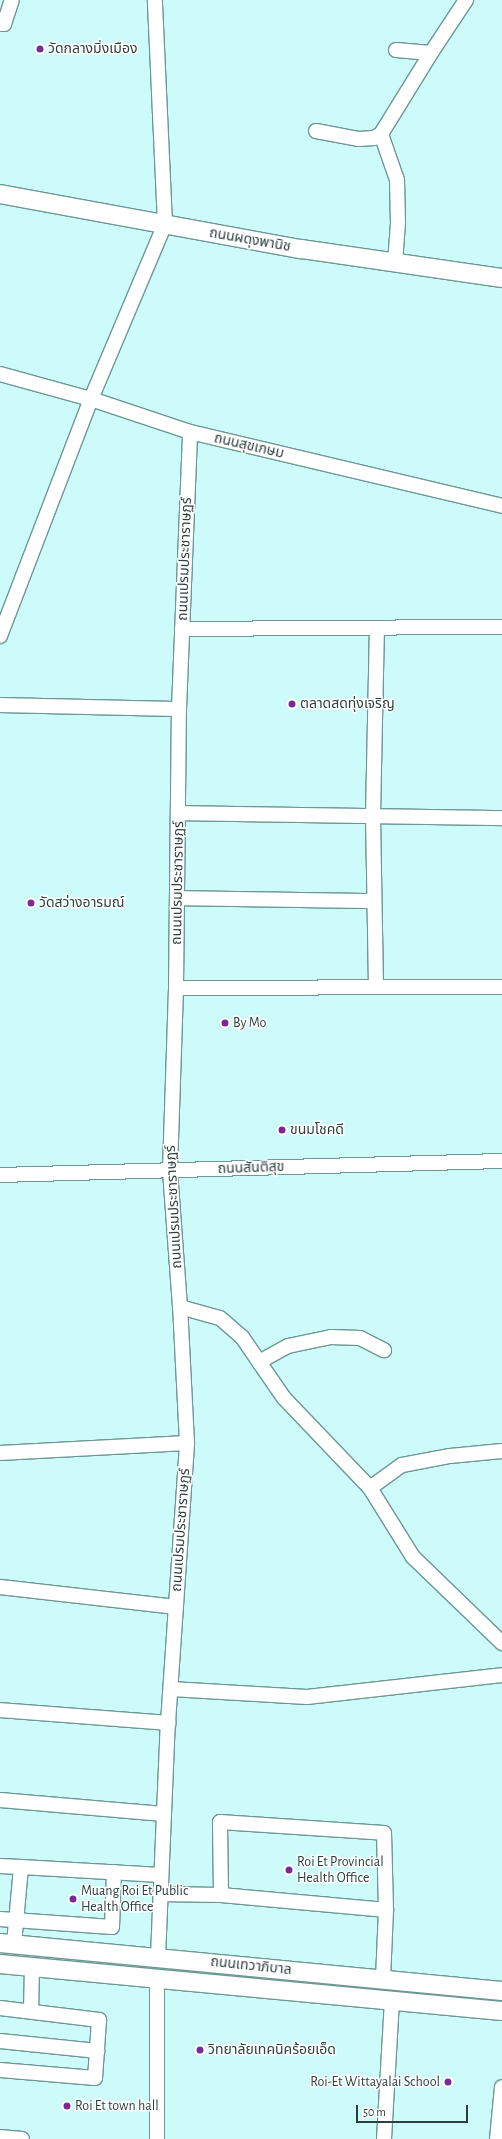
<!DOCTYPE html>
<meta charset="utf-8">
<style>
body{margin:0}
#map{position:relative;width:502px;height:2139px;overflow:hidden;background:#cdfbf9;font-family:"Alegreya Sans","Noto Sans Thai",sans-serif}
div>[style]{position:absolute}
.roads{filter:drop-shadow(1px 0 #6c9895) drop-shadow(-1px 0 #6c9895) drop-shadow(0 1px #6c9895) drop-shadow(0 -1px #6c9895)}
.minor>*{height:14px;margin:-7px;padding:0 7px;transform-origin:7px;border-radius:7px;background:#fff}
.major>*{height:18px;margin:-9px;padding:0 9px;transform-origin:9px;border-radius:9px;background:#fff}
.dots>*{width:11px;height:11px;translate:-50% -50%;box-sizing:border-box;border:2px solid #fff;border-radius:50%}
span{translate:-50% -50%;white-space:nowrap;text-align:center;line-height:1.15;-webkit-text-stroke:3px #fff;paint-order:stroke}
.poi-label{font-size:14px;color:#2c3f3e}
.left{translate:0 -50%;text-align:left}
.right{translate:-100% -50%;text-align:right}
.street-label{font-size:14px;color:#2c3f3e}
.scale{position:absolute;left:356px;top:2105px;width:112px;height:18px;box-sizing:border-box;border:2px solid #2c3f3e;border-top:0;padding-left:5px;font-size:12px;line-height:14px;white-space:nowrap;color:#2c3f3e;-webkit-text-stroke:3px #fff;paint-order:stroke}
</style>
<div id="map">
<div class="roads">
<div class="minor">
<i style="left:0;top:24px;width:4px"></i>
<i style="left:4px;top:24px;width:25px;rotate:-72deg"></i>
<i style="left:396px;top:50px;width:35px;rotate:5deg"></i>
<i style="left:431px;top:53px;width:64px;rotate:-56.6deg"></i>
<i style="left:316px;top:131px;width:44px;rotate:10.5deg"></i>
<i style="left:359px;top:139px;width:15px;rotate:-4deg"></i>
<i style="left:374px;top:138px;width:8px;rotate:-30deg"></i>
<i style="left:381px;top:134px;width:95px;rotate:-58.3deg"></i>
<i style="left:381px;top:134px;width:49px;rotate:70.8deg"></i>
<i style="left:397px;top:180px;width:43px;rotate:88.7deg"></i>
<i style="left:398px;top:223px;width:40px;rotate:94.3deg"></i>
<i style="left:0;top:374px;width:94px;rotate:15.4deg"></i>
<i style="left:91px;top:399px;width:104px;rotate:18.4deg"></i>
<i style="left:190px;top:432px;width:321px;rotate:13.3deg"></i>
<i style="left:182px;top:629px;width:320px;rotate:-0.4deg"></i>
<i style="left:0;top:636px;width:254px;rotate:-69deg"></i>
<i style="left:91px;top:399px;width:190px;rotate:-67.1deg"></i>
<i style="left:165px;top:224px;width:224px;rotate:-92.6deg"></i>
<i style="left:0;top:705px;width:179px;rotate:1.3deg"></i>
<i style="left:179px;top:813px;width:323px;rotate:0.9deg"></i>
<i style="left:177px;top:898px;width:197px;rotate:0.9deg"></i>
<i style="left:376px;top:987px;width:171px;rotate:-91deg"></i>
<i style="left:373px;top:816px;width:187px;rotate:-88.8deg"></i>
<i style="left:176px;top:988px;width:326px;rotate:-0.2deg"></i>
<i style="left:0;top:1175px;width:502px;rotate:-1.6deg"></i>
<i style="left:180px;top:1307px;width:41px;rotate:15.4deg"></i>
<i style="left:220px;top:1318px;width:29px;rotate:41deg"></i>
<i style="left:242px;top:1337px;width:74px;rotate:55.5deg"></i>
<i style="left:284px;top:1398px;width:124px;rotate:46.3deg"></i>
<i style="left:370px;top:1488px;width:81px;rotate:58.1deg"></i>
<i style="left:413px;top:1557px;width:124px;rotate:44deg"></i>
<i style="left:259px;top:1362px;width:33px;rotate:-29deg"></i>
<i style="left:288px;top:1346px;width:44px;rotate:-11.8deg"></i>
<i style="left:331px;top:1337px;width:29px;rotate:2deg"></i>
<i style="left:360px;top:1338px;width:27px;rotate:27deg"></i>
<i style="left:0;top:1453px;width:187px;rotate:-3.1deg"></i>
<i style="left:370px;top:1488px;width:39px;rotate:-36deg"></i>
<i style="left:402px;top:1465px;width:49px;rotate:-10.6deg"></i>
<i style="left:450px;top:1456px;width:52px;rotate:-5.5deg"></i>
<i style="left:0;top:1587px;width:177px;rotate:6.5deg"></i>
<i style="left:171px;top:1689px;width:136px;rotate:3.4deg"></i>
<i style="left:307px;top:1697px;width:196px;rotate:-6.4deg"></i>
<i style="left:0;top:1710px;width:169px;rotate:4.4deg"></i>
<i style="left:0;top:1800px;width:164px;rotate:4.9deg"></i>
<i style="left:0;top:1866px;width:21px;rotate:3deg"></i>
<i style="left:160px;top:1894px;width:61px;rotate:0.9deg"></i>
<i style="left:221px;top:1895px;width:166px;rotate:5.2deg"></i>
<i style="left:221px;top:1895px;width:73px;rotate:-90.8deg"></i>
<i style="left:220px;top:1822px;width:164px;rotate:3.8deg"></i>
<i style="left:384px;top:1833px;width:77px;rotate:88.5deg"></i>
<i style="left:386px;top:1910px;width:69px;rotate:92.5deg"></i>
<i style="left:0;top:1919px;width:112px;rotate:4.1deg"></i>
<i style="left:112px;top:1927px;width:55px;rotate:-87.9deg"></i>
<i style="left:14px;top:1944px;width:77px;rotate:-84.8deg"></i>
<i style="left:21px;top:1867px;width:140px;rotate:3.3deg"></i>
<i style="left:158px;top:1957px;width:234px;rotate:-87.6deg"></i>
<i style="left:168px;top:1723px;width:281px;rotate:-86.1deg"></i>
<i style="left:187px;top:1443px;width:136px;rotate:-92.9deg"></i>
<i style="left:180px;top:1307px;width:137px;rotate:-94.2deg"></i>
<i style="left:170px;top:1170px;width:182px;rotate:-88.1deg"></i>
<i style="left:176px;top:988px;width:279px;rotate:-89.4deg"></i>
<i style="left:179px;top:709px;width:277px;rotate:-87.7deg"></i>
<i style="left:157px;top:1979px;width:160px;rotate:90deg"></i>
<i style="left:0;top:2008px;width:100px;rotate:6.9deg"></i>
<i style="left:99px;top:2020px;width:58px;rotate:93.9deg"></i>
<i style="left:95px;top:2078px;width:95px;rotate:-175.2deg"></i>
<i style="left:31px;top:2011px;width:44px;rotate:-88.7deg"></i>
<i style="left:0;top:2041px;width:98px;rotate:5.9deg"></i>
<i style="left:0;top:2137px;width:22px;rotate:5deg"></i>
<i style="left:384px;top:2139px;width:137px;rotate:-86.7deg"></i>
<i style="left:497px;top:2139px;width:52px;rotate:-84.5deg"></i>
</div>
<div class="major">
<i style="left:0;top:194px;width:306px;rotate:10.4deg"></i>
<i style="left:301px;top:249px;width:203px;rotate:8.2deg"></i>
<i style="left:0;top:1943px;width:504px;rotate:5.46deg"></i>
<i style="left:0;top:1964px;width:504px;rotate:5.35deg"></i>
</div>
</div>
<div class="dots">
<i style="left:40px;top:49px;background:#7a2898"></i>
<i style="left:292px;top:704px;background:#7a2898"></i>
<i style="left:31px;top:903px;background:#7a2898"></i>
<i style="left:225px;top:1023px;background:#7a2898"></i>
<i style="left:282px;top:1130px;background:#7a2898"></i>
<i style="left:289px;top:1870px;background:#7a2898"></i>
<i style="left:73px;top:1899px;background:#7a2898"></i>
<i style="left:200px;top:2050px;background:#7a2898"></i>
<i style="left:448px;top:2082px;background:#7a2898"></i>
<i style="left:67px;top:2106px;background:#7a2898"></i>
</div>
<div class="poi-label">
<span class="left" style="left:48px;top:49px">วัดกลางมิ่งเมือง</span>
<span class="left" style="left:300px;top:704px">ตลาดสดทุ่งเจริญ</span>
<span class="left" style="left:39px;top:903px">วัดสว่างอารมณ์</span>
<span class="left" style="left:233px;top:1023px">By Mo</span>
<span class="left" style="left:290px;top:1130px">ขนมโชคดี</span>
<span class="left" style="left:297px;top:1870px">Roi Et Provincial<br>Health Office</span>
<span class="left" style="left:81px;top:1899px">Muang Roi Et Public<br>Health Office</span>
<span class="left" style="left:208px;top:2050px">วิทยาลัยเทคนิคร้อยเอ็ด</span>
<span class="right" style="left:440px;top:2082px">Roi-Et Wittayalai School</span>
<span class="left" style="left:75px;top:2106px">Roi Et town hall</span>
</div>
<div class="street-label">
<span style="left:250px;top:240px;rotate:10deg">ถนนผดุงพานิช</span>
<span style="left:249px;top:446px;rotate:13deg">ถนนสุขเกษม</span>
<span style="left:185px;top:559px;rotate:-88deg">ถนนเปรมประชาราษฏร์</span>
<span style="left:178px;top:883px;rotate:-89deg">ถนนเปรมประชาราษฏร์</span>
<span style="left:251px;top:1168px;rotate:-2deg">ถนนสันติสุข</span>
<span style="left:174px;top:1207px;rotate:-93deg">ถนนเปรมประชาราษฏร์</span>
<span style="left:181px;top:1530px;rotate:-86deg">ถนนเปรมประชาราษฏร์</span>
<span style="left:251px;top:1966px;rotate:6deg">ถนนเทวาภิบาล</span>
</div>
<div class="scale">50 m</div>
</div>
